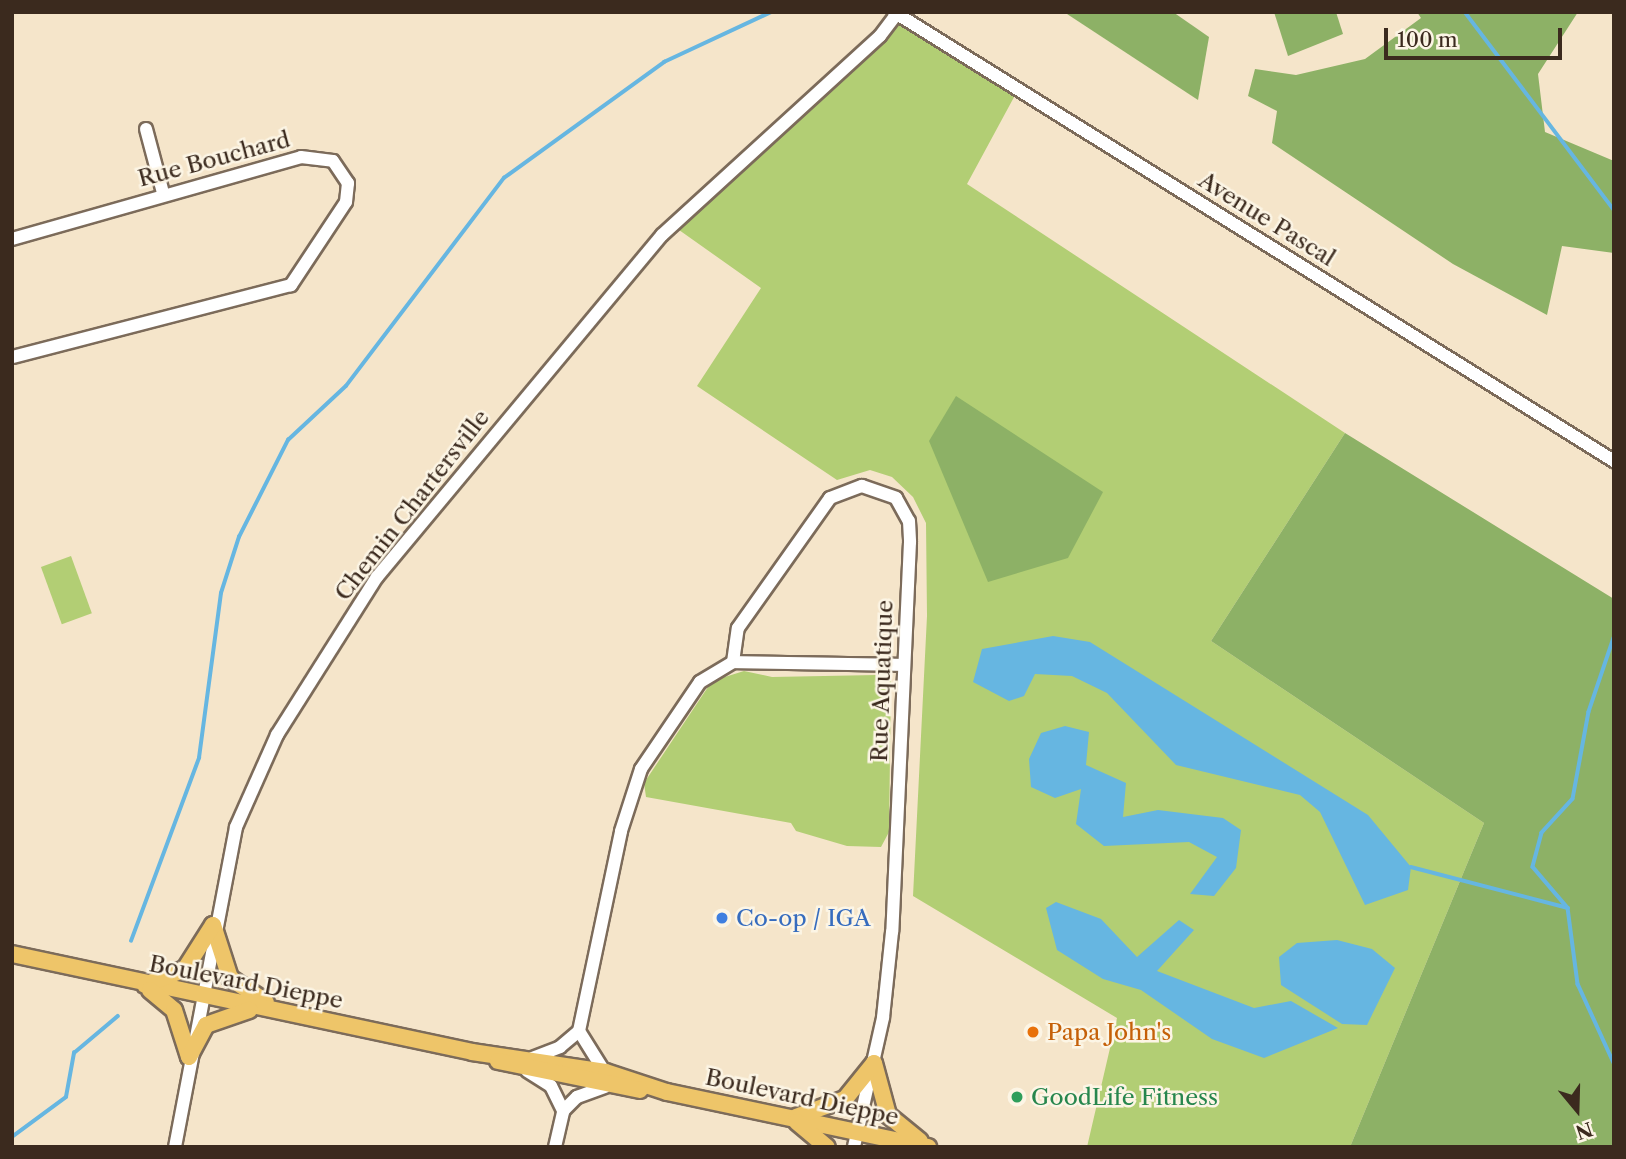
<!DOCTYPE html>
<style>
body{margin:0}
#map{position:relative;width:1626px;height:1159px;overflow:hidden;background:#f5e5ca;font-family:"Libre Caslon Text",serif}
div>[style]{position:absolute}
.green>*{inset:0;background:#b2ce74;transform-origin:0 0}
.forest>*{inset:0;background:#8db166}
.water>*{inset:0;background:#66b6e1}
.stream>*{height:3.5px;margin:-1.75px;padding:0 1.75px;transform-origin:1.75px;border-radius:1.75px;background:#66b6e1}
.roads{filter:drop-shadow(2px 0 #7c6b5a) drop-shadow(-2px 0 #7c6b5a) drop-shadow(0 2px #7c6b5a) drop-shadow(0 -2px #7c6b5a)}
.minor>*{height:12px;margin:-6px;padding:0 6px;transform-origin:6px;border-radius:6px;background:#fff}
.major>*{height:16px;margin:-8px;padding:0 8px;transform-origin:8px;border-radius:8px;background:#eec569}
.dots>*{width:19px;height:19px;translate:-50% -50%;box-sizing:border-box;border:4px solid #fcf5e5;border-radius:50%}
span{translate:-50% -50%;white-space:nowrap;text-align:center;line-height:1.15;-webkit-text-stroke:5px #fcf5e5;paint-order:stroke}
.street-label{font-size:23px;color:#3b2a1e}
.shop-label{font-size:23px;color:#366cbe}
.left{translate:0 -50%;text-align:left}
.food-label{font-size:23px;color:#c56008}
.leisure-label{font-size:23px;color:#27864d}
.frame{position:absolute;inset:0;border:14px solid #3b2a1e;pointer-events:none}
.north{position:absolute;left:1542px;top:1075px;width:70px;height:70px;-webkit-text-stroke:5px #fcf5e5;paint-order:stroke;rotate:161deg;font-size:19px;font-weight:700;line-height:28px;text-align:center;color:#3b2a1e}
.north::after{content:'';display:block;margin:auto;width:24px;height:32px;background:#3b2a1e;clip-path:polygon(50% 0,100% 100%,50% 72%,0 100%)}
.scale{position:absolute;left:1384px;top:28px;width:178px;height:32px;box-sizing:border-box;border:4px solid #3b2a1e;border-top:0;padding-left:9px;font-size:21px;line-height:24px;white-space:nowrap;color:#3b2a1e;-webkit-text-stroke:5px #fcf5e5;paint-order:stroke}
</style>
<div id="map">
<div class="green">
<i style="clip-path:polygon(897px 14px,1019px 88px,967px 184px,1345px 433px,1211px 641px,1484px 823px,1350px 1147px,1087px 1147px,1117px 1018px,913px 896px,927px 616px,926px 523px,913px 497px,892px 477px,870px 470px,837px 480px,697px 386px,761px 288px,672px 225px)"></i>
<i style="left:71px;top:556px;width:61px;height:32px;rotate:70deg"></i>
<i style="clip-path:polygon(744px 671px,772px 677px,876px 675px,891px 681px,889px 832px,881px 847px,847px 846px,796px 831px,791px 823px,646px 797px,644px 783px,712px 681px)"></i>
</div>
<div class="forest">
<i style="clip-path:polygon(1064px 12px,1173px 12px,1209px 37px,1198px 100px)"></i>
<i style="clip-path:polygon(1274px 12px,1336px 12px,1343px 34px,1288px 56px)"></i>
<i style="clip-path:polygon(1417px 12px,1578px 12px,1538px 74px,1545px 132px,1614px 161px,1614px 253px,1562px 246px,1547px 315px,1453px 264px,1272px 143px,1277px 111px,1248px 96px,1255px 69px,1296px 75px,1365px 59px,1421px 18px)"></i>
<i style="clip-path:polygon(956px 396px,1103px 492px,1068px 558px,988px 582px,929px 441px)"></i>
<i style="clip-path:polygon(1345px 433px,1614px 599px,1614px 1147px,1350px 1147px,1484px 823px,1211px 641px)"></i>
</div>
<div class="water">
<i style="clip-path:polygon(1053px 636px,1090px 642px,1368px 815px,1411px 867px,1408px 890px,1365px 905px,1320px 812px,1300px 795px,1176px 765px,1107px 693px,1072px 676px,1035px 674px,1024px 696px,1009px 701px,973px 682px,982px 649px)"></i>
<i style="clip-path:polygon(1065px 726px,1089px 732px,1086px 765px,1126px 783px,1123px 817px,1158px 810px,1223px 818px,1241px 830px,1236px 868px,1214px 896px,1190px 894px,1217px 857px,1189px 842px,1104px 846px,1076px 824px,1081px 789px,1055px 798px,1031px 787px,1029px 759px,1041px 733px)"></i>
<i style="clip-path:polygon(1056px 902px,1101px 919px,1137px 957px,1179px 920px,1194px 930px,1157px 971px,1254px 1008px,1291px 1001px,1338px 1028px,1264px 1058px,1212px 1039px,1141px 990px,1103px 979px,1057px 950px,1046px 908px)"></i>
<i style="clip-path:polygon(1337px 940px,1372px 949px,1395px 968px,1367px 1025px,1342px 1024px,1281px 985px,1279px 957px,1297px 943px)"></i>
</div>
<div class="stream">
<i style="left:1465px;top:12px;width:248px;rotate:53deg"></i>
<i style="left:1614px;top:638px;width:78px;rotate:108.7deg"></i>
<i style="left:1589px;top:712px;width:88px;rotate:100.4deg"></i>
<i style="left:1573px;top:799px;width:46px;rotate:132.4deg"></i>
<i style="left:1542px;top:833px;width:35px;rotate:105deg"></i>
<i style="left:1533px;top:867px;width:54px;rotate:49.5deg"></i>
<i style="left:1568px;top:908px;width:77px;rotate:82.5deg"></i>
<i style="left:1578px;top:984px;width:87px;rotate:65.5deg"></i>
<i style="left:1411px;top:867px;width:162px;rotate:14.6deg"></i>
<i style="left:131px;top:941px;width:195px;rotate:-69.6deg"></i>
<i style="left:199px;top:758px;width:166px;rotate:-82.4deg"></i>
<i style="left:221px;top:593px;width:59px;rotate:-72.2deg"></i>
<i style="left:239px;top:537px;width:109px;rotate:-63.2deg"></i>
<i style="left:288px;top:440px;width:79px;rotate:-43deg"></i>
<i style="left:346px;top:386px;width:261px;rotate:-52.8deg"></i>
<i style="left:504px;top:178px;width:198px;rotate:-35.9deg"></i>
<i style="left:664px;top:62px;width:118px;rotate:-25deg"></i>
<i style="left:12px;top:1137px;width:67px;rotate:-36.5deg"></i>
<i style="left:66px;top:1097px;width:45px;rotate:-79.7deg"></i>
<i style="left:74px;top:1053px;width:57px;rotate:-40.1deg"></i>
</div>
<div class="roads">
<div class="minor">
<i style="left:894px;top:12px;width:849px;rotate:31.95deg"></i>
<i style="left:146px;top:129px;width:66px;rotate:75.1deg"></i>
<i style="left:12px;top:239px;width:300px;rotate:-15.8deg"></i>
<i style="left:301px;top:157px;width:32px;rotate:7deg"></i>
<i style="left:333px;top:161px;width:27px;rotate:56deg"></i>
<i style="left:348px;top:183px;width:19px;rotate:96deg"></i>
<i style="left:346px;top:202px;width:100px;rotate:123.5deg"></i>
<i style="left:291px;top:285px;width:288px;rotate:165.5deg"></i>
<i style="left:733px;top:662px;width:34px;rotate:-82deg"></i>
<i style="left:738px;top:628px;width:159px;rotate:-54.7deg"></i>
<i style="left:830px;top:498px;width:34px;rotate:-21deg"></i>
<i style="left:862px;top:486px;width:36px;rotate:19deg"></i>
<i style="left:896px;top:498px;width:26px;rotate:61deg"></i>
<i style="left:909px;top:521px;width:21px;rotate:87deg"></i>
<i style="left:910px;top:542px;width:390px;rotate:92.6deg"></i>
<i style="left:892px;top:932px;width:86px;rotate:96deg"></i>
<i style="left:883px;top:1018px;width:132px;rotate:102.7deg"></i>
<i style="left:532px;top:1058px;width:30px;rotate:-21deg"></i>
<i style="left:560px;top:1047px;width:25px;rotate:-40deg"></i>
<i style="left:527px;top:1071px;width:28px;rotate:32deg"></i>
<i style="left:551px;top:1086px;width:28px;rotate:64deg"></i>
<i style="left:604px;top:1071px;width:47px;rotate:-122deg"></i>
<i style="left:579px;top:1031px;width:204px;rotate:-78.1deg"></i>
<i style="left:621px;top:831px;width:65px;rotate:-72.1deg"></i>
<i style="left:641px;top:769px;width:105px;rotate:-55.9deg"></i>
<i style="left:700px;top:682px;width:39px;rotate:-31deg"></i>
<i style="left:733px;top:662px;width:170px;rotate:1deg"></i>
<i style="left:563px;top:1111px;width:20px;rotate:-45deg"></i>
<i style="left:577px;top:1097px;width:30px;rotate:-20deg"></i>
<i style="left:175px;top:1147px;width:326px;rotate:-79.2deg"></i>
<i style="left:236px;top:827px;width:101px;rotate:-66deg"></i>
<i style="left:277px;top:735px;width:187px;rotate:-57.7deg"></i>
<i style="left:377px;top:577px;width:445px;rotate:-50.2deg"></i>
<i style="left:662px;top:235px;width:295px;rotate:-42.4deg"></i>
<i style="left:880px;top:36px;width:30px;rotate:-53deg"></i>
<i style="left:555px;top:1147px;width:37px;rotate:-77deg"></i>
</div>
<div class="major">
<i style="left:213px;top:925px;width:56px;rotate:72.2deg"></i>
<i style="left:230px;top:978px;width:43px;rotate:33.7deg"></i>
<i style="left:12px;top:954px;width:470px;rotate:12deg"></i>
<i style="left:472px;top:1052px;width:135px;rotate:8.5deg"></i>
<i style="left:606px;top:1072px;width:64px;rotate:18.2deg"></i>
<i style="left:667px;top:1092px;width:267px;rotate:11.9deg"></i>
<i style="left:145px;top:985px;width:43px;rotate:-21.8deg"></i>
<i style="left:185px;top:969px;width:52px;rotate:-57.5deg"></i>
<i style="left:150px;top:990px;width:31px;rotate:40deg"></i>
<i style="left:174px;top:1010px;width:49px;rotate:72.3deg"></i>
<i style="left:189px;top:1057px;width:36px;rotate:-62deg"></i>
<i style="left:206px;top:1025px;width:46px;rotate:-19.2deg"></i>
<i style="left:498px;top:1061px;width:145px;rotate:11.5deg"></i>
<i style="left:874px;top:1063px;width:54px;rotate:74.9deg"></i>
<i style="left:888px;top:1115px;width:41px;rotate:39.1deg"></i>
<i style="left:796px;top:1117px;width:52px;rotate:-20.2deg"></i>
<i style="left:845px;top:1099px;width:46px;rotate:-51.1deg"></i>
<i style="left:797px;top:1122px;width:39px;rotate:40deg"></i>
</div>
</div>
<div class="dots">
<i style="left:722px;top:918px;background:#3f7fe0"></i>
<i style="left:1033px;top:1032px;background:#e8710a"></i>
<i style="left:1017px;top:1097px;background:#2e9e5b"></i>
</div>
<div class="street-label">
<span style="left:214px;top:159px;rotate:-15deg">Rue Bouchard</span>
<span style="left:1267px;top:219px;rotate:32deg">Avenue Pascal</span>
<span style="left:412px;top:505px;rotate:-52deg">Chemin Chartersville</span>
<span style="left:882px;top:681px;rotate:-88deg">Rue Aquatique</span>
<span style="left:246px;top:982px;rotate:11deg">Boulevard Dieppe</span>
<span style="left:802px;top:1097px;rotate:12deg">Boulevard Dieppe</span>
</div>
<div class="shop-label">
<span class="left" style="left:736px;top:918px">Co-op / IGA</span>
</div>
<div class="food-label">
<span class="left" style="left:1047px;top:1032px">Papa John's</span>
</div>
<div class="leisure-label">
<span class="left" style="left:1031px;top:1097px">GoodLife Fitness</span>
</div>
<div class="frame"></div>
<div class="north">N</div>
<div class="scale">100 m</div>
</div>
